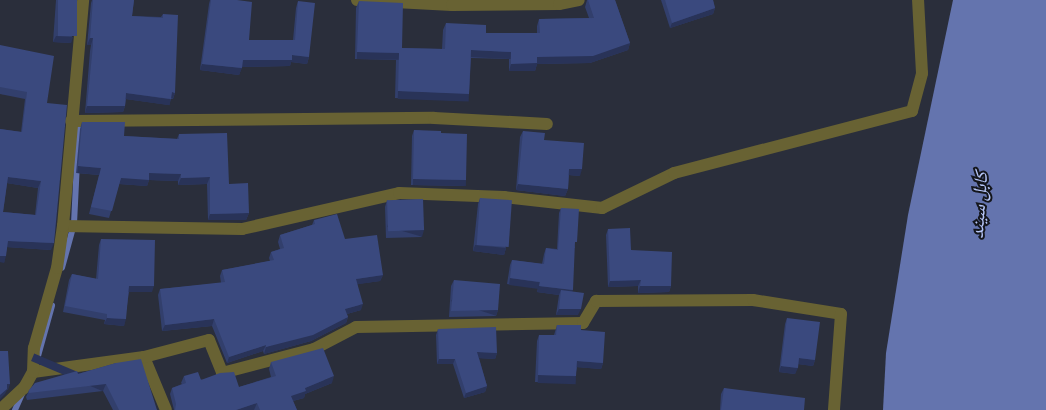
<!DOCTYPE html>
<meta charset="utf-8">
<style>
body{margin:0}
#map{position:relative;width:1046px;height:410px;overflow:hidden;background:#2a2e3b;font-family:Barlow,"Noto Naskh Arabic",sans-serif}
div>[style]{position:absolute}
.water>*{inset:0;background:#6474ae}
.stream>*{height:5.5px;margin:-2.75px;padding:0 2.75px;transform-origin:2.75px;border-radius:2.75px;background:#6474ae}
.minor>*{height:12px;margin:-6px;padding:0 6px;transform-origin:6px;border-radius:6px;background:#686233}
.wall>*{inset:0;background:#323f6c}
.shaded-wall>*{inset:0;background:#293358;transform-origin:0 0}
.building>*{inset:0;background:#3a497e;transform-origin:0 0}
span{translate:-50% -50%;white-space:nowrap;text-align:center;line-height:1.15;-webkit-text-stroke:4px #14161c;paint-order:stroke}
.water-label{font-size:19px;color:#b6c6f8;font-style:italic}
</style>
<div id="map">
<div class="water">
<i style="clip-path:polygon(953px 0,1046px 0,1046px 410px,883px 410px,886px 353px,908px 215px)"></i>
</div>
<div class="stream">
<i style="left:62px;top:268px;width:46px;rotate:-74.7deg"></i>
<i style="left:74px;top:224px;width:102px;rotate:-87.2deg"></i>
<i style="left:37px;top:360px;width:56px;rotate:-74.5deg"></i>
<i style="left:15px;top:410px;width:17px;rotate:-66deg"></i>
</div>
<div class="minor">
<i style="left:357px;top:0;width:95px;rotate:3deg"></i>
<i style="left:452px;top:5px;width:107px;rotate:-0.5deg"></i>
<i style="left:559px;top:4px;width:20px;rotate:-11deg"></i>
<i style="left:71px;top:121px;width:363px;rotate:-0.5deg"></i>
<i style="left:434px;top:118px;width:113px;rotate:3deg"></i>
<i style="left:63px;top:226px;width:179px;rotate:1deg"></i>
<i style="left:242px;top:229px;width:161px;rotate:-12.9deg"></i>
<i style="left:399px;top:193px;width:105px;rotate:2.2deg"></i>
<i style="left:504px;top:197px;width:99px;rotate:6.4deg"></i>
<i style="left:602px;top:208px;width:80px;rotate:-25.9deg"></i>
<i style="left:674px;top:173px;width:246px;rotate:-14.6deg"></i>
<i style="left:912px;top:111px;width:39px;rotate:-75deg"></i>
<i style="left:922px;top:73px;width:73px;rotate:-93.1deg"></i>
<i style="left:144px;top:357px;width:57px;rotate:67.5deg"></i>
<i style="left:33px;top:372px;width:112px;rotate:-7.7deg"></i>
<i style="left:144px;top:357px;width:67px;rotate:-14.7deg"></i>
<i style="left:209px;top:340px;width:35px;rotate:68deg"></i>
<i style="left:222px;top:373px;width:95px;rotate:-14.6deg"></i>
<i style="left:314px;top:349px;width:47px;rotate:-27.6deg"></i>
<i style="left:356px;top:327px;width:227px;rotate:-1deg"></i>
<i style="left:583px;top:323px;width:26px;rotate:-59deg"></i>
<i style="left:596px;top:301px;width:157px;rotate:-0.4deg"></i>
<i style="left:753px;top:300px;width:89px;rotate:9deg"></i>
<i style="left:841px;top:314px;width:96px;rotate:94.2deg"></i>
<i style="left:0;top:410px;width:33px;rotate:-43deg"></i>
<i style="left:24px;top:388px;width:18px;rotate:-61deg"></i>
<i style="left:33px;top:372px;width:24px;rotate:-88deg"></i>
<i style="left:34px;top:348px;width:83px;rotate:-74deg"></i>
<i style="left:57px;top:268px;width:42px;rotate:-81.9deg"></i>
<i style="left:63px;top:226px;width:227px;rotate:-84.9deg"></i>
</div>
<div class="wall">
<i style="clip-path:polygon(56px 0,77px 0,71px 43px,53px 42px)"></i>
<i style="clip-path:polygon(92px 0,134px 0,132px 16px,161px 17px,163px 14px,175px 93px,173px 99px,171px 99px,169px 105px,126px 99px,125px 106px,123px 112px,85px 113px,90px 51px,91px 45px,87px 45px,91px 3px)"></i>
<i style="clip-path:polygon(210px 0,237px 0,249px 40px,293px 40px,296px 8px,298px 1px,309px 57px,307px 64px,291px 62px,290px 66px,242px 67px,239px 75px,200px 70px,209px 4px)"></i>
<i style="clip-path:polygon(587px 0,615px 0,630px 43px,628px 50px,590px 63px,537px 64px,535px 71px,509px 71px,509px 59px,471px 58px,469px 94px,466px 101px,395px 98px,396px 60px,355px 59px,356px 8px,359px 1px,402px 48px,442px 49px,443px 30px,446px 23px,486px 33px,537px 33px,537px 26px,539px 19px,589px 18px,585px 7px)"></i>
<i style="clip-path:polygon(661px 0,713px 0,715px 8px,713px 14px,670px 28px)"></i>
<i style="clip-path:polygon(evenodd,0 45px,47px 103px,51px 250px,7px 247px,4px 263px,0 129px,21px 132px,25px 99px,0 94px,0 45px,7px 183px,38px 188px,35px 215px,3px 212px,7px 183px)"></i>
<i style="clip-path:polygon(82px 122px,124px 136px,177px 139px,179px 134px,229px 184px,249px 213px,246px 220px,208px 220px,207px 184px,178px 185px,178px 181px,149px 180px,147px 186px,119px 184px,109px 218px,89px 214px,99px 175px,76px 173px,80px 129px)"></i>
<i style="clip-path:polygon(414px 130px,441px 133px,466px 180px,464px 186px,411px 185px,412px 136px)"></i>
<i style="clip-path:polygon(523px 131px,544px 140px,580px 176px,569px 175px,568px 189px,565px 196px,516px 190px,520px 137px)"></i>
<i style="clip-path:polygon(480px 198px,506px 248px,504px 255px,473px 251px,478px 204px)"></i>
<i style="clip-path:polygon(387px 200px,422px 237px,386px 238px,385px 207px)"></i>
<i style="clip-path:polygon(561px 208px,575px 248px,574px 248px,572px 292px,578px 315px,556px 315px,559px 295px,537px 292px,538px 288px,507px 284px,510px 265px,512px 260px,542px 264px,544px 254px,546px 248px,557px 249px,559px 213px)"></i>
<i style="clip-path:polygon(314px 220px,345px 239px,383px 275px,380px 281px,357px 284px,361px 310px,347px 314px,348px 317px,346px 323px,311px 341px,264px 354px,263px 351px,227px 363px,212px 326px,162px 331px,158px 295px,160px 289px,221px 283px,220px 276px,222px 270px,270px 261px,269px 258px,271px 252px,280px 249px,278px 242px,280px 235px,312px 225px)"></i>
<i style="clip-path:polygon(608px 229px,671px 286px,669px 292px,638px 293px,638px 286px,608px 287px,606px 235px)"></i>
<i style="clip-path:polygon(101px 239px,152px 292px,129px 292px,124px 326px,104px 324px,105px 320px,63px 312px,69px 280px,72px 274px,96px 279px,99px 245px)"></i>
<i style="clip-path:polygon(454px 280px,498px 310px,496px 316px,449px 317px,451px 286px)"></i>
<i style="clip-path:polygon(787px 318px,815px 360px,813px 366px,798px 364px,795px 374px,779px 372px,785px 324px)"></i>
<i style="clip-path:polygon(557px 325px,603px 363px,601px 369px,577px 367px,574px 383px,535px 382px,537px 341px,539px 335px,554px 335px)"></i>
<i style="clip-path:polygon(438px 329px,497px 353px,495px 359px,479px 358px,487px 386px,485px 392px,464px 398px,453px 364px,437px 364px,436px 335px)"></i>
<i style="clip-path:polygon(271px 362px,332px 383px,305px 394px,304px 398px,293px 401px,297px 410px,174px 410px,170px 394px,172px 388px,182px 384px,181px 383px,184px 376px,239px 387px,271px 377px,269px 369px)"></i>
<i style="clip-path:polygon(116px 363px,157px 410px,113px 410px,103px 391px,27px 400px,26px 397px,29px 390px,78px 374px)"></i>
<i style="clip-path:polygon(724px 388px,804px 410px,720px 410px,721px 394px)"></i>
</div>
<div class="shaded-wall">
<i style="clip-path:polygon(715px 8px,713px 14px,670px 28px,672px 23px)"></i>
<i style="clip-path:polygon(56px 36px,73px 37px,71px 43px,53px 42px)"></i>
<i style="clip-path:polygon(90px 38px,93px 38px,91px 45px,87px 45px)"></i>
<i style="clip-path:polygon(630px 43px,628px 50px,590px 63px,537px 64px,535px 71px,509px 71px,511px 64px,537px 57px)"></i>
<i style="left:471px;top:50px;width:40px;height:7px;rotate:3deg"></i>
<i style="left:357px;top:52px;width:42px;height:7px;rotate:1deg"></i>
<i style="clip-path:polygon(292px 55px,309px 57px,307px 64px,291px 62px,290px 66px,240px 67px,243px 60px)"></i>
<i style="clip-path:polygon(202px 64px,242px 68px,239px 75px,200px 70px)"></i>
<i style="left:398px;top:91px;width:71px;height:8px;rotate:2deg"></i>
<i style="left:172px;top:92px;width:3px;height:6px;rotate:18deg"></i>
<i style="left:126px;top:93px;width:45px;height:6px;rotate:8deg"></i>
<i style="clip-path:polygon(87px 106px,125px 106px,123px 112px,85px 113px)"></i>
<i style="left:78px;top:166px;width:23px;height:7px;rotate:5deg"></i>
<i style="clip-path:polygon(569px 169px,582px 169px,580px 176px,567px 175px)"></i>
<i style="clip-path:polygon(149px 173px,181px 174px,178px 181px,149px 180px,147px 186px,119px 184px,121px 178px)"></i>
<i style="clip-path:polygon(8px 177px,41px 181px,38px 188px,6px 183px)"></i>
<i style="clip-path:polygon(210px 177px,207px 184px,178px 185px,181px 178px)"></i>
<i style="left:413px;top:179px;width:53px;height:6px;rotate:1deg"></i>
<i style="clip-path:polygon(518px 184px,568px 189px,565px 196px,516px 190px)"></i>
<i style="clip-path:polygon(249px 213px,246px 220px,208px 220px,210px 214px)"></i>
<i style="left:424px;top:230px;width:7px;height:36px;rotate:106deg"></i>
<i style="clip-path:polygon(8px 241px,54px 243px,51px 250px,5px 247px)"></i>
<i style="clip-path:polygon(475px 245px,506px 248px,504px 255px,473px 251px)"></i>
<i style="clip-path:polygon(0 256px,6px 256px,4px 263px,0 262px)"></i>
<i style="clip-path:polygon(383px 275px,380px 281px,353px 285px,356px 279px)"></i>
<i style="left:510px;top:278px;width:30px;height:7px;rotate:8deg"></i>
<i style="clip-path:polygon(641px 280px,638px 286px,608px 287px,610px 281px)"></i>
<i style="clip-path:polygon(129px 286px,154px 286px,152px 292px,127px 292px)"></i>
<i style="clip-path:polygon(539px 286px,573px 290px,571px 296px,561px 290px,559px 295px,537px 292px)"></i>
<i style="clip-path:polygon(640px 286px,671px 286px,669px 292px,638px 293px)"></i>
<i style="clip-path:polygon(363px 304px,361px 310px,343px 315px,345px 309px)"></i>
<i style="clip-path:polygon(559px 309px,581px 309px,578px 315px,556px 315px)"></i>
<i style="left:498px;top:310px;width:6px;height:47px;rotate:108deg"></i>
<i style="clip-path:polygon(348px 317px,346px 323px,311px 341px,264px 354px,266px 347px)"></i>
<i style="clip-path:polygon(107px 318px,126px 319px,124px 326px,104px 324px)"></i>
<i style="clip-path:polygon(214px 319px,212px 326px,162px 331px,165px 325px)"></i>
<i style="clip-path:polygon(266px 345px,263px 351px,227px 363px,229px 357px)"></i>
<i style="clip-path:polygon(477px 352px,497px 353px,495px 359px,475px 358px)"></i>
<i style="clip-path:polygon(799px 358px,815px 360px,813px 366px,797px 364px)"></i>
<i style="clip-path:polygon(439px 359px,455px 359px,453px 364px,437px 364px)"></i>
<i style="clip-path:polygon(577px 361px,603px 363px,601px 369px,574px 367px)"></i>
<i style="clip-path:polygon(781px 366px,798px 368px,795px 374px,779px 372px)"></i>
<i style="left:538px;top:375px;width:38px;height:8px;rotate:2deg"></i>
<i style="clip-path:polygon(334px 376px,332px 383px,305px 394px,304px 398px,288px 402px,291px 396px,305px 388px)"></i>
<i style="clip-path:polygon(7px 384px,10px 384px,8px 390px,7px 390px,5px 394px,0 399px,0 395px)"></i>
<i style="left:106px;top:384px;width:8px;height:78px;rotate:113deg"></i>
<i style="clip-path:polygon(487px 386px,485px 392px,464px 398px,466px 393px)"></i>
<i style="clip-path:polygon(257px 403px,254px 410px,236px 410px)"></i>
</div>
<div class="building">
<i style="left:58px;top:0;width:19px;height:36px"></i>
<i style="clip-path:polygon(93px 0,134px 0,132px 16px,163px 18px,163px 14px,178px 15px,175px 93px,172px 92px,171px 99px,126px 93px,125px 106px,87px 106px,93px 45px,93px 38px,90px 38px)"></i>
<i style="clip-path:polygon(211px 0,237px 0,252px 2px,249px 40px,295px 40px,298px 1px,315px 3px,309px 57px,292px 55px,292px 60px,243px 60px,242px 68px,202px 64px)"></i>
<i style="clip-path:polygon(588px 0,615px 0,630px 43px,593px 56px,537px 57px,537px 63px,511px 64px,511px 52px,471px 50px,469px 94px,398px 91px,399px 53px,357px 52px,359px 1px,403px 3px,402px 48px,445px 49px,446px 23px,486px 25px,486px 33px,540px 33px,539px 19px,594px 18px)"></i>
<i style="clip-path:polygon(665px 0,713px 0,715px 8px,672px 23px)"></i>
<i style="clip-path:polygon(evenodd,0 45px,54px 56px,47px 103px,67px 105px,54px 243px,8px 241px,6px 256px,0 256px,0 129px,22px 132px,27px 92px,0 87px,0 45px,8px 177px,41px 181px,36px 215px,3px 212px,8px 177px)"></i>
<i style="clip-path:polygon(82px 122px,125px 122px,124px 136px,179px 139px,179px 134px,227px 133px,229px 184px,248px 183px,249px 213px,210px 214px,210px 177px,181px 178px,181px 174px,149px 173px,149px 180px,121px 178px,112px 211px,91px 207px,101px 168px,78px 166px)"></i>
<i style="clip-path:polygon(414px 130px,441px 131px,441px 133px,467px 134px,466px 180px,413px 179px)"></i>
<i style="clip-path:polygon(523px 131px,545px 133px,544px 140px,584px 143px,582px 169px,569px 169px,568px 189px,518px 184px)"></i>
<i style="left:480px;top:198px;width:32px;height:47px;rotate:4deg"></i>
<i style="left:423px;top:199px;width:31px;height:36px;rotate:88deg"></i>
<i style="clip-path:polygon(561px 208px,579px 209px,577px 242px,575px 242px,573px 290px,539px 286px,540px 282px,510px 278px,512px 260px,544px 264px,546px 248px,558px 250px)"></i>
<i style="clip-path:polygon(337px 214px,345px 239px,377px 235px,383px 275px,356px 279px,363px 304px,345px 309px,348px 317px,313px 335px,266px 347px,266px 345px,229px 357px,214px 319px,165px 325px,160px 289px,225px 282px,222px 270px,274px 260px,271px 252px,284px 248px,280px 235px,315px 224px,314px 220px)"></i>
<i style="clip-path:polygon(630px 228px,631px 250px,672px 252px,671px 286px,640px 286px,641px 280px,610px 281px,608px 229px)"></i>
<i style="clip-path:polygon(101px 239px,155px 240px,154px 286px,129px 286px,126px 319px,107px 318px,107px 314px,65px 306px,72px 274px,98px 279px)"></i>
<i style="clip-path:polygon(454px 280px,500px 284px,498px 310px,451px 311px)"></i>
<i style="clip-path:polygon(561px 290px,584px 293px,581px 309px,559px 309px)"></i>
<i style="clip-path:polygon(787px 318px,820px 322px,815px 360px,799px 358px,798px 368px,781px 366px)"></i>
<i style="clip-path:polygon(557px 325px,581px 325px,581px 330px,605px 332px,603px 363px,577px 361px,576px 376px,538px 375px,539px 335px,556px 335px)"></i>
<i style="clip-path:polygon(496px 327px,497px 353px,477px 352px,487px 386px,466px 393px,455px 359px,439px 359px,438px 329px)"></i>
<i style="clip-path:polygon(323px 348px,334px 376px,305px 388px,306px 391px,291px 396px,297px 410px,260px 410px,257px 403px,236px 410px,175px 410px,176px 404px,172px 388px,186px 383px,184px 376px,198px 372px,201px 380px,220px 373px,234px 372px,239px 387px,276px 376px,271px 362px)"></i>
<i style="clip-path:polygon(0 351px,8px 351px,10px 384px,7px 384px,7px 389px,0 395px)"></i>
<i style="clip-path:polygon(141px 359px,157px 410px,119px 410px,106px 384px,29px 393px,29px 390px,35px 383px,77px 371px,78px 374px,116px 363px)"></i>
<i style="clip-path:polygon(724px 388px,805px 398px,804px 410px,721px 410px)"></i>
</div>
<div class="water-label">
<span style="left:978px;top:205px;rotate:-86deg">کابل سيند</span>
</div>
</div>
